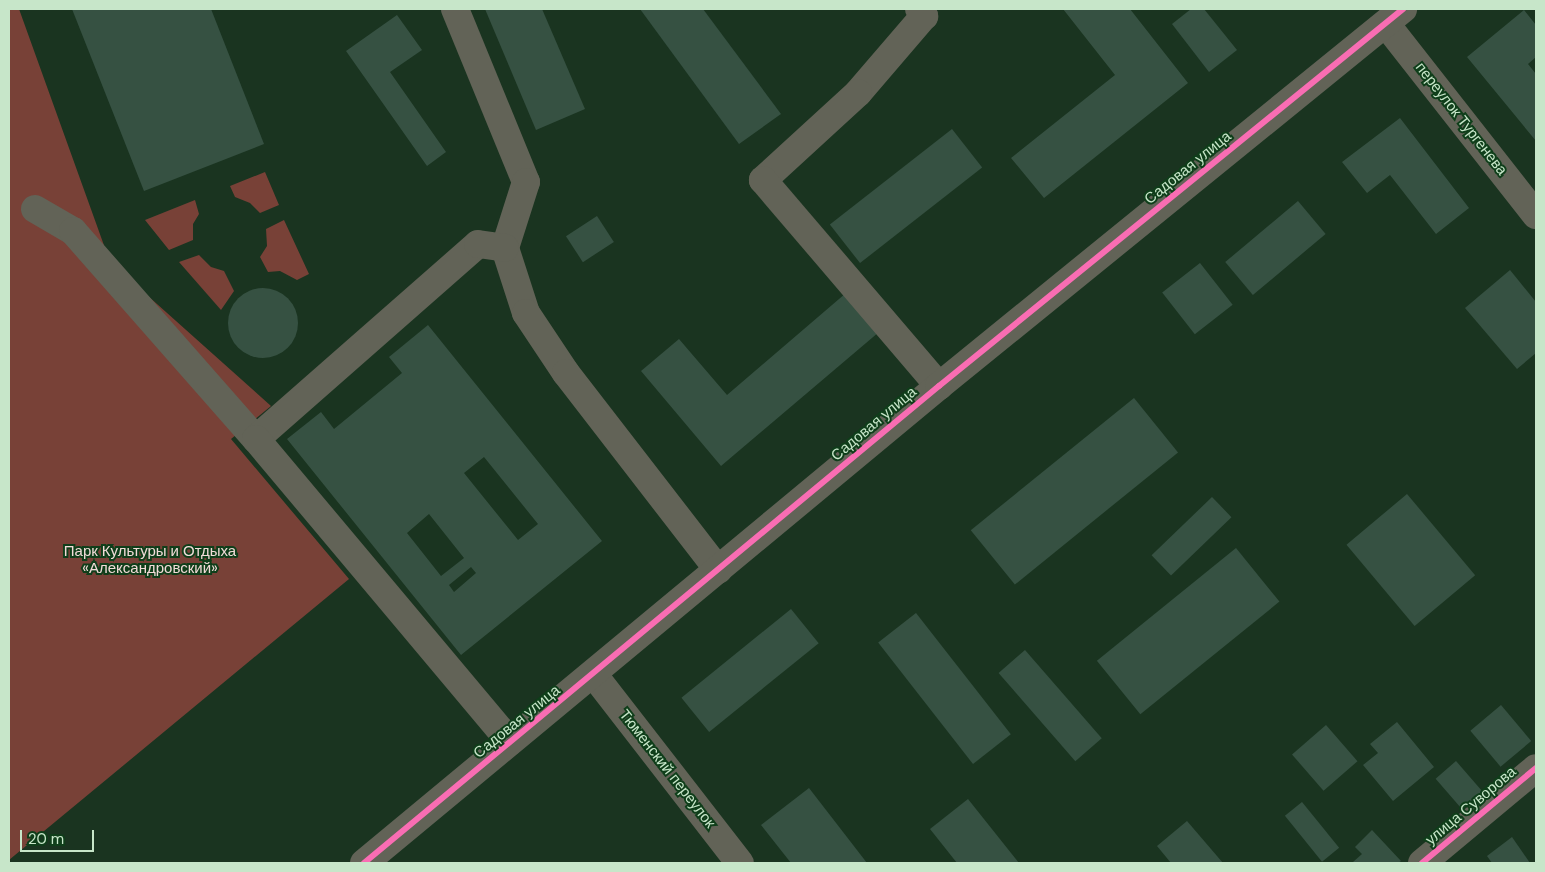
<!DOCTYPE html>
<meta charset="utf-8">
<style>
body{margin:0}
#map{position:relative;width:1545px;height:872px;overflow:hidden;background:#1a3420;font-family:"DM Sans",sans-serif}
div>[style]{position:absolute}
.green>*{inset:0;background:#784137}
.building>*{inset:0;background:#365142;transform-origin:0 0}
.round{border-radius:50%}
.minor>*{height:28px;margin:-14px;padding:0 14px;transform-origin:14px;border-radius:14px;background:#626357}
.cycleway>*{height:6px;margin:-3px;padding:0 3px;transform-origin:3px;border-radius:3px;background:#f96db3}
span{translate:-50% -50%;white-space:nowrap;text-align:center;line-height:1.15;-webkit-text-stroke:4px #0f3e1a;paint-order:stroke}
.street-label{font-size:15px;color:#c7e6c9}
.park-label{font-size:15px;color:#f2dbd8}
.frame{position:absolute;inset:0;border:10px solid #c7e6c9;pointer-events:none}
.scale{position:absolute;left:20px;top:830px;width:74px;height:22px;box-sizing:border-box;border:2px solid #c7e6c9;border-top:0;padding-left:6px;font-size:15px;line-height:18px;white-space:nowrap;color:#c7e6c9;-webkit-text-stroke:4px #0f3e1a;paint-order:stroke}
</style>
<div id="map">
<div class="green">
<i style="clip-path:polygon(9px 9px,19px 9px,110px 262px,271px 406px,231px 439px,349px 579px,9px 860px)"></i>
<i style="clip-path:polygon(265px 172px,279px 205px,260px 213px,250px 203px,235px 197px,230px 186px)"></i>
<i style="clip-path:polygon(195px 200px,199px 214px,193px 224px,193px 240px,169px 250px,145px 220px)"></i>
<i style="clip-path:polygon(284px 220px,309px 274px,297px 280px,280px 271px,268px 272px,260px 257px,267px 246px,266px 229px)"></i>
<i style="clip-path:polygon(199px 255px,211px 267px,224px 271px,234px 291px,221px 310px,179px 262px)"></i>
</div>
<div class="building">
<i style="clip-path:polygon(72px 9px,211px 9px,264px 144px,144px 191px)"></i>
<i style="clip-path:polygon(485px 9px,542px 9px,585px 109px,536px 130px)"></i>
<i style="clip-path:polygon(640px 9px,703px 9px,781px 114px,739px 144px)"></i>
<i style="clip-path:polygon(1063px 9px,1130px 9px,1188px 83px,1044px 198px,1011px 158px,1115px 75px)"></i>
<i style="clip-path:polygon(1191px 9px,1204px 9px,1237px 50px,1209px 72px,1172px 24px)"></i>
<i style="clip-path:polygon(1524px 10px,1536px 25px,1536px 57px,1528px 64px,1536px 74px,1536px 141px,1467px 57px)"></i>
<i style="clip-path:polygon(397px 15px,422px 50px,390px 72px,446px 152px,427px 166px,346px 51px)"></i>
<i style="clip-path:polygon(1400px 118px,1469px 208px,1436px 234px,1390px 175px,1367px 193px,1342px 162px)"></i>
<i style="left:952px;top:129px;width:49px;height:155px;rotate:52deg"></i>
<i style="left:1298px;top:201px;width:43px;height:95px;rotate:50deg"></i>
<i style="left:597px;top:216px;width:31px;height:37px;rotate:57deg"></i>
<i style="left:1200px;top:263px;width:53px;height:48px;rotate:52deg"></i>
<i style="clip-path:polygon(1510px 270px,1536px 302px,1536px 353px,1517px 369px,1465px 308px)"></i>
<i class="round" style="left:228px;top:288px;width:70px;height:70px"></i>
<i style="clip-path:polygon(846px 293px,879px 332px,721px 466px,641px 371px,679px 339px,727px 395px)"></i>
<i style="clip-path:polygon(evenodd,428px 325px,602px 541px,461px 655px,287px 439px,321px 412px,334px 429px,402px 373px,389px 357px,428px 325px,484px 457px,538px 524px,518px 540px,464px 473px,484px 457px,428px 325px,429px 514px,464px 558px,441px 576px,407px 533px,429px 514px,428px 325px,471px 567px,476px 573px,454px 592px,449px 585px,471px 567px)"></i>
<i style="left:1134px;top:398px;width:70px;height:210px;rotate:51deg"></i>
<i style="left:1407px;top:494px;width:106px;height:79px;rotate:50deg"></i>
<i style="left:1212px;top:497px;width:28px;height:84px;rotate:46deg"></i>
<i style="left:1236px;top:548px;width:69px;height:179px;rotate:51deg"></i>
<i style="left:791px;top:609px;width:44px;height:141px;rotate:51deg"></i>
<i style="left:916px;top:613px;width:154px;height:48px;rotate:52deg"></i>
<i style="left:1025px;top:650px;width:117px;height:35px;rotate:49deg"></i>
<i style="left:1501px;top:705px;width:47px;height:40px;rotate:50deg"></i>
<i style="clip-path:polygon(1397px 722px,1434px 767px,1393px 801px,1363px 765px,1378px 753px,1370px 744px)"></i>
<i style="left:1326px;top:725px;width:48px;height:45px;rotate:49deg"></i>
<i style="left:1456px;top:761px;width:40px;height:27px;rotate:49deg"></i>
<i style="clip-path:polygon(809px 788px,867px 863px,791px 863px,761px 825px)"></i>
<i style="clip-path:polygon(968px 799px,1019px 863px,957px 863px,930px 829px)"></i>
<i style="left:1302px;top:802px;width:59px;height:22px;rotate:51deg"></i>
<i style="clip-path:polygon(1187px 821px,1223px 863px,1171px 863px,1157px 846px)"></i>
<i style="clip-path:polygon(1372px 830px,1401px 861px,1398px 863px,1353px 862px,1362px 854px,1355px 847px)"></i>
<i style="clip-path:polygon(1512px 837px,1530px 863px,1492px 863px,1487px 856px)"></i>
</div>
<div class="minor">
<i style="left:455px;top:9px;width:187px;rotate:67.7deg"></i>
<i style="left:526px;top:182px;width:69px;rotate:107.7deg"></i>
<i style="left:505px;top:248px;width:68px;rotate:72.1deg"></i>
<i style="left:526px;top:313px;width:72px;rotate:56.3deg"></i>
<i style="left:566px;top:373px;width:249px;rotate:52.3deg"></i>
<i style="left:919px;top:9px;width:9px;rotate:54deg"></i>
<i style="left:924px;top:16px;width:101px;rotate:130.6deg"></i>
<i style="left:858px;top:93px;width:129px;rotate:137.5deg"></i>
<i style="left:763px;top:180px;width:271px;rotate:49.5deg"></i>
<i style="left:1386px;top:24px;width:243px;rotate:51.9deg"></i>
<i style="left:35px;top:209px;width:44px;rotate:30.1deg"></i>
<i style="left:73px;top:231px;width:277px;rotate:48.7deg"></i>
<i style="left:256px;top:439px;width:295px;rotate:-41.3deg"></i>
<i style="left:478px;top:244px;width:27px;rotate:8deg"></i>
<i style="left:256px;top:439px;width:395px;rotate:50deg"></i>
<i style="left:594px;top:675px;width:238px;rotate:52.2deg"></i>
<i style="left:364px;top:863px;width:747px;rotate:-39.68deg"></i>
<i style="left:939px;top:386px;width:598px;rotate:-39.09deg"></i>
<i style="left:1422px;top:863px;width:148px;rotate:-39.8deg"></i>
</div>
<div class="cycleway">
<i style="left:364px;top:863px;width:747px;rotate:-39.68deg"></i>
<i style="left:939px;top:386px;width:598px;rotate:-39.09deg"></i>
<i style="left:1422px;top:863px;width:148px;rotate:-39.8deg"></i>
</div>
<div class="street-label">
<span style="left:1461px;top:119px;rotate:52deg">переулок Тургенева</span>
<span style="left:1188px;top:168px;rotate:-39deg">Садовая улица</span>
<span style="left:874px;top:424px;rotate:-40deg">Садовая улица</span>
<span style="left:517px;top:722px;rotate:-39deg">Садовая улица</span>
<span style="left:667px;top:769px;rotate:52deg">Тюменский переулок</span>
<span style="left:1471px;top:806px;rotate:-40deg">улица Суворова</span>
</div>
<div class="park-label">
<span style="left:150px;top:560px">Парк Культуры и Отдыха<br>«Александровский»</span>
</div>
<div class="frame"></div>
<div class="scale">20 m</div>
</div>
